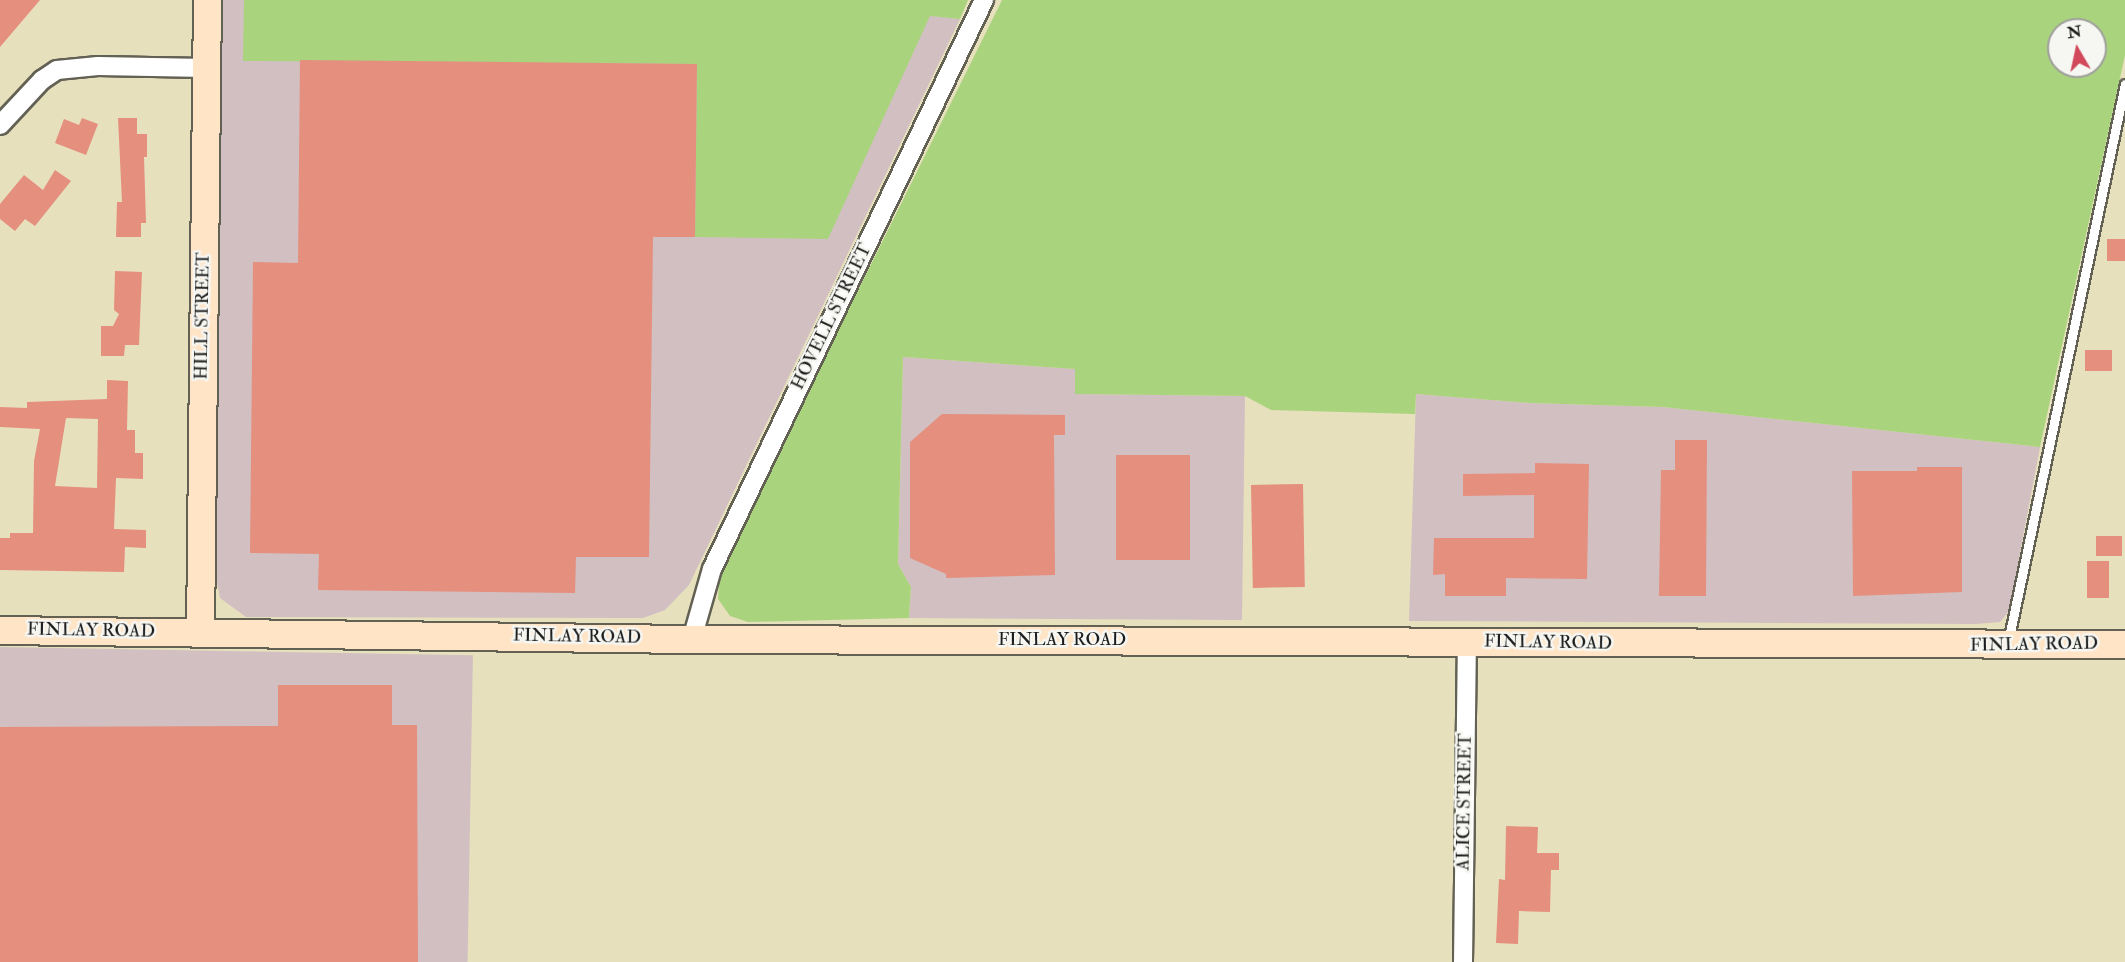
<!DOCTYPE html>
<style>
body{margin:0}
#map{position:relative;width:2125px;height:962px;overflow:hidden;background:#e7e0bd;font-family:"IM FELL Double Pica",serif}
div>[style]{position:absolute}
.industrial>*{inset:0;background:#d2bfc1;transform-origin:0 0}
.green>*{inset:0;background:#aad37e}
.building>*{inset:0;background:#e58f7e;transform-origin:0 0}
.roads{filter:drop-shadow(2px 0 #636154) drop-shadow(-2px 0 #636154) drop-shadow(0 2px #636154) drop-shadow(0 -2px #636154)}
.lane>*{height:9px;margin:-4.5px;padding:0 4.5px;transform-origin:4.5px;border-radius:4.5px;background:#fff}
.street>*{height:18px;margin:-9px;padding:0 9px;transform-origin:9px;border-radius:9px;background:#fff}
.secondary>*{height:27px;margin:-13.5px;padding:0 13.5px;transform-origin:13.5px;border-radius:13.5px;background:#ffe4c6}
span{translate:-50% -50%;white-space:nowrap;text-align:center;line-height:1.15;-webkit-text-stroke:5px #f6f6f2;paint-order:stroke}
.street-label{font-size:18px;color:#1c1c1c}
.north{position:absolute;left:2047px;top:18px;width:60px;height:60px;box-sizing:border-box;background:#f6f6f2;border:2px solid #9f9f9c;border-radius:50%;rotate:351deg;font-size:16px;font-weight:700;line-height:24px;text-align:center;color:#1c1c1c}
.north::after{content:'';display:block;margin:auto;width:21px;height:27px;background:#d1495b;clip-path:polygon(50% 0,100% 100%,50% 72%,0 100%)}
</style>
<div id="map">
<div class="industrial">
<i style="clip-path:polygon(222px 0,792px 0,960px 19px,689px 585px,665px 610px,643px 618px,246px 617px,220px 598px,214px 565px)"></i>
<i style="clip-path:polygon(903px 357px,1075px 369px,1076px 394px,1245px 396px,1242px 620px,909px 618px,911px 587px,898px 564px)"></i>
<i style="clip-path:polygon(1416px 394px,1530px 403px,1663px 407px,2040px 447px,2009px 611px,2000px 622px,1976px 624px,1409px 621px)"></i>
<i style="left:0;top:647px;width:473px;height:315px;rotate:1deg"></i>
</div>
<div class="green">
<i style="clip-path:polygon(244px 0,968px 0,960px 19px,930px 16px,828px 239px,695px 237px,697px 64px,243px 61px)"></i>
<i style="clip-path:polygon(evenodd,1002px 0,2125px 0,2125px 55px,2040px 447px,1663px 407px,1530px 403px,1416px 394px,1415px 414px,1271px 410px,1245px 396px,1075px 394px,1075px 369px,903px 357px,898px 564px,911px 587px,909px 618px,748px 622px,730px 616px,718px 599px,720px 573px,728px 553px,1002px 0,2059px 30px,2095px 30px,2095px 66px,2059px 66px,2059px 30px)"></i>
</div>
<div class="building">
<i style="clip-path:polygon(0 0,40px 0,0 47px)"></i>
<i style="clip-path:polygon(300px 60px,697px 64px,695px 237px,653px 237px,649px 557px,576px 557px,575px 593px,318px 590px,319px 554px,250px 553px,253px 262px,298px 263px)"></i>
<i style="clip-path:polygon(82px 118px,98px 124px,86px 155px,55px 143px,64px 119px,79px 125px)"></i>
<i style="clip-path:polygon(118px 118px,137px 118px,137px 134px,147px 134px,147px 157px,144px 157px,146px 223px,141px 223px,141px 237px,116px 237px,117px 202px,122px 202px)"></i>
<i style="clip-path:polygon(55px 170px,71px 181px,35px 226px,25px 219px,15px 231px,0 219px,0 204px,24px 175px,43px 190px)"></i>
<i style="left:2107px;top:239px;width:18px;height:22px"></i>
<i style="clip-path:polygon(115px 271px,142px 272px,139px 345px,125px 345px,124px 356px,101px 356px,101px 326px,113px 326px,119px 314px,114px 310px)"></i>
<i style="left:2085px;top:350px;width:27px;height:21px"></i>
<i style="clip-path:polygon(evenodd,107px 380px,128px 381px,127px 430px,135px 430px,135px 453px,143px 453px,143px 479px,116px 478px,114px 529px,146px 530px,146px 548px,125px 547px,124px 572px,0 570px,0 538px,10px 538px,10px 533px,33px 533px,34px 461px,40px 429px,0 427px,0 407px,27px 408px,27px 402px,107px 399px,107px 380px,66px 418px,98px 419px,97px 488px,55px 486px,66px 418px)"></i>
<i style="clip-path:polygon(942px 414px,1065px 415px,1065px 435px,1054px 435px,1055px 575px,946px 578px,946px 574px,910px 558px,910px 442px)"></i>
<i style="clip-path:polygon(1675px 440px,1707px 440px,1706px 596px,1659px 596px,1661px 470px,1675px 470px)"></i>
<i style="left:1116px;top:455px;width:74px;height:105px"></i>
<i style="clip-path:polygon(1535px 463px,1589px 464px,1587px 579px,1506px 578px,1506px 596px,1445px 596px,1445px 574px,1433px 575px,1434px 538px,1534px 538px,1534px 495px,1463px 496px,1463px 474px,1535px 473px)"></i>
<i style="clip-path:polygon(1917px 467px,1962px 467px,1962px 592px,1853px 596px,1852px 471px,1917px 471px)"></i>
<i style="left:1303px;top:484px;width:103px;height:52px;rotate:89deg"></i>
<i style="left:2096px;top:536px;width:26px;height:20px"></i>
<i style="left:2087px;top:561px;width:22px;height:37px"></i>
<i style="clip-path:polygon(278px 685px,392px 685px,392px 725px,417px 725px,418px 962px,0 962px,0 727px,278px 726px)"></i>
<i style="clip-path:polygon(1506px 826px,1538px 827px,1537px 853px,1559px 853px,1559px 870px,1551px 870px,1550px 912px,1519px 911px,1518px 944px,1496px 943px,1499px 879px,1505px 880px)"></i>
</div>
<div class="roads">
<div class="lane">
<i style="left:2008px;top:642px;width:570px;rotate:-78.16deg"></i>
</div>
<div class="street">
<i style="left:0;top:125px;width:62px;rotate:-47deg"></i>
<i style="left:42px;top:80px;width:18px;rotate:-34deg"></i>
<i style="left:57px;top:70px;width:41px;rotate:-5.6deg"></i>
<i style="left:98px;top:66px;width:108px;rotate:1.1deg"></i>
<i style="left:692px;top:639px;width:73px;rotate:-74.1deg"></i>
<i style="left:712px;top:569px;width:631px;rotate:-64.45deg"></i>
<i style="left:1463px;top:962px;width:320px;rotate:-89.3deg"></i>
</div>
<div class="secondary">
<i style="left:0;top:630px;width:692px;rotate:0.75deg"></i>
<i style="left:692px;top:639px;width:1433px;rotate:0.2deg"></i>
<i style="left:200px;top:633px;width:633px;rotate:-89.37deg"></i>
</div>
</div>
<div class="street-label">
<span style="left:203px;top:316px;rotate:-89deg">HILL STREET</span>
<span style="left:832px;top:317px;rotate:-64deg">HOVELL STREET</span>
<span style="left:91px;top:631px;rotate:1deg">FINLAY ROAD</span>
<span style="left:577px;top:637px;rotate:1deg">FINLAY ROAD</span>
<span style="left:1062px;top:640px">FINLAY ROAD</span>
<span style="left:1548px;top:643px;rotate:1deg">FINLAY ROAD</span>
<span style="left:2034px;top:645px;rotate:-1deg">FINLAY ROAD</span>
<span style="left:1465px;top:802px;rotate:-89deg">ALICE STREET</span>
</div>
<div class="north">N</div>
</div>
